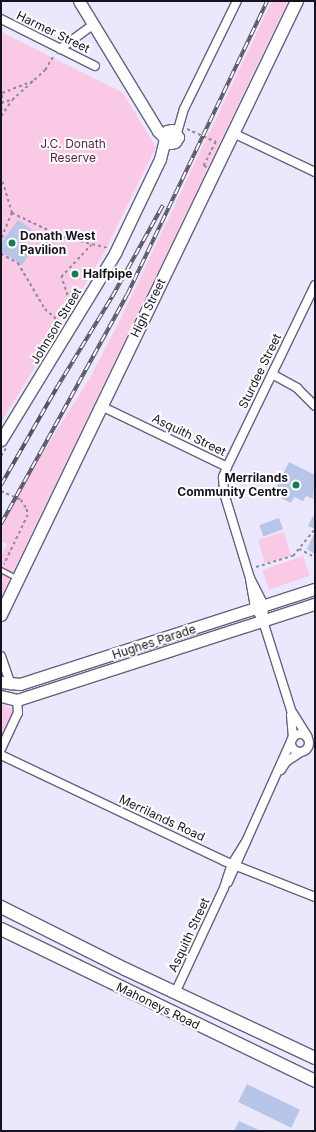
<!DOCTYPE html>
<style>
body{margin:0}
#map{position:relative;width:316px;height:1132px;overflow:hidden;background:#ebe8fe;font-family:Inter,sans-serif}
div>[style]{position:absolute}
.green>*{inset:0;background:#fac9e5;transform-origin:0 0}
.building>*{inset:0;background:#b7c6e8;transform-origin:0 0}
.path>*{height:1.5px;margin-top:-0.75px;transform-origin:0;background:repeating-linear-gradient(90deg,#8d8b9c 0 3px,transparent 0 6px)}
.roads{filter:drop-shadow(1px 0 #666181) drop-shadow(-1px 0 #666181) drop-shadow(0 1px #666181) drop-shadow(0 -1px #666181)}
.lane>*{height:4px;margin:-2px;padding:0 2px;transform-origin:2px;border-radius:2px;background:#fff}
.street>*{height:8px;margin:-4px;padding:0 4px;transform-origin:4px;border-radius:4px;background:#fff}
.street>.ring{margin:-4px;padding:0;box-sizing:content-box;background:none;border:8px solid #fff;border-radius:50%}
.secondary>*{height:11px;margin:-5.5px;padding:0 5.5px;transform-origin:5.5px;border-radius:5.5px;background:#fff}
.primary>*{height:12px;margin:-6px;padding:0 6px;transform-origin:6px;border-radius:6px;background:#fff}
.rail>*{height:4px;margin-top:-2px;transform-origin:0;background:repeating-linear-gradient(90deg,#fff 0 8px,#555261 0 16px);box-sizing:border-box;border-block:1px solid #555261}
.dots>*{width:11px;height:11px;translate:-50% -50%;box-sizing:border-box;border:2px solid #fff;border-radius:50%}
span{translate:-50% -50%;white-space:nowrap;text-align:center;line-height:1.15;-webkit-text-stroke:4px #fff;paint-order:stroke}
.street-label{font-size:12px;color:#15131f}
.park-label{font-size:12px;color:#5d1d46}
.poi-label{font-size:12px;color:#15131f;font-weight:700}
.left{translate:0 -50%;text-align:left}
.right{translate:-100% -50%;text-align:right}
.frame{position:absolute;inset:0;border:2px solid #15131f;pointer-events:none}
</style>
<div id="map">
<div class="green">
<i style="clip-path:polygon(272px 1px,288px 1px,1px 597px,1px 556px,7px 544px,1px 541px,1px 530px,28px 476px,91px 376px,119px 322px)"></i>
<i style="clip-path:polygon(1px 32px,123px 93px,156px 147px,104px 253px,1px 423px)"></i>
<i style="left:284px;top:532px;width:25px;height:27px;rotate:74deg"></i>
<i style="left:303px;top:556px;width:21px;height:43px;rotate:71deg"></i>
<i style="clip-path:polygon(1px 703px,14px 710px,1px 738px)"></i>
</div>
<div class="building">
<i style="clip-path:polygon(18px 220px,32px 230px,23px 242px,33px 249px,22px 265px,1px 252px,1px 243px)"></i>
<i style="clip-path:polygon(289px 462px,315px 475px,313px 499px,306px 496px,303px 501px,294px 497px,291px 503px,281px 498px,284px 492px,276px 488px)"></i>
<i style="clip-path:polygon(313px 516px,315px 518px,315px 529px,308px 526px)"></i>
<i style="left:279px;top:518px;width:12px;height:21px;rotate:70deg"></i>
<i style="clip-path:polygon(315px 532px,315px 554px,307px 549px)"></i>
<i style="left:247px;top:1084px;width:59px;height:20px;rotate:26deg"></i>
<i style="clip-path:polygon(239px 1121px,261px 1131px,234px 1131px)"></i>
</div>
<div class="path">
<i style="left:1px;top:103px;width:13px;rotate:-18deg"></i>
<i style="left:1px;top:116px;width:19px;rotate:-55deg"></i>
<i style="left:12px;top:100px;width:45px;rotate:-42.3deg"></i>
<i style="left:45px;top:70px;width:17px;rotate:-59deg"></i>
<i style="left:1px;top:116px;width:23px;rotate:-88deg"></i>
<i style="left:2px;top:93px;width:33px;rotate:-21deg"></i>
<i style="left:187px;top:129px;width:32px;rotate:24deg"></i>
<i style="left:216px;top:142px;width:27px;rotate:117deg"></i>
<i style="left:204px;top:166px;width:3px;rotate:18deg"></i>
<i style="left:1px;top:176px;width:39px;rotate:73deg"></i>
<i style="left:12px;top:213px;width:29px;rotate:112deg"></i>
<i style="left:12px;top:213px;width:56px;rotate:25.2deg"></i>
<i style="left:63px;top:237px;width:46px;rotate:13.7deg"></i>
<i style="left:1px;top:254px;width:19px;rotate:28deg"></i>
<i style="left:18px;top:263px;width:53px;rotate:59.6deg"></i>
<i style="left:45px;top:309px;width:21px;rotate:41deg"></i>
<i style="left:71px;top:307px;width:32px;rotate:-108deg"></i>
<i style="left:61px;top:277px;width:44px;rotate:-46.8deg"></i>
<i style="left:1px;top:456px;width:9px;rotate:-58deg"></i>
<i style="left:1px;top:491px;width:22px;rotate:24deg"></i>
<i style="left:21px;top:500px;width:11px;rotate:56deg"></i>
<i style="left:27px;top:509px;width:6px;rotate:81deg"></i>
<i style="left:28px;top:515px;width:55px;rotate:115.6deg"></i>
<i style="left:299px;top:549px;width:18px;rotate:27deg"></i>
<i style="left:256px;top:567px;width:39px;rotate:-17deg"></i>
<i style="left:293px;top:556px;width:35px;rotate:-51deg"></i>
</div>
<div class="roads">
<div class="lane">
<i style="left:1px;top:570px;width:17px;rotate:28deg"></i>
</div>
<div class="street">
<i style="left:1px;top:19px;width:105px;rotate:26.6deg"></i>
<i style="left:60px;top:49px;width:42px;rotate:-36.3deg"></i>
<i style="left:177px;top:133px;width:25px;rotate:-74deg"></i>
<i style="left:184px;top:109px;width:120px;rotate:-63.9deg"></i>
<i style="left:233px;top:133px;width:91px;rotate:25.4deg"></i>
<i style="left:272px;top:374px;width:29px;rotate:29deg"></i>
<i style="left:297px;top:388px;width:25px;rotate:45deg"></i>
<i style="left:101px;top:406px;width:140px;rotate:25.8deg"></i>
<i style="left:227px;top:467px;width:11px;rotate:112deg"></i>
<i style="left:223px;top:477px;width:16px;rotate:86deg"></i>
<i style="left:224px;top:493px;width:89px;rotate:73deg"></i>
<i style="left:250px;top:578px;width:31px;rotate:63deg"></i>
<i style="left:264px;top:606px;width:15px;rotate:94deg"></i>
<i style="left:227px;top:467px;width:202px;rotate:-64.2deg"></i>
<i style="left:250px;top:579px;width:29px;rotate:80deg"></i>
<i style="left:255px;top:608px;width:15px;rotate:58deg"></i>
<i style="left:263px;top:621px;width:93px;rotate:72.5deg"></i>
<i style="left:291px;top:710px;width:31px;rotate:58deg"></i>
<i style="left:1px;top:656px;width:31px;rotate:71deg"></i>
<i style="left:291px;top:715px;width:23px;rotate:85deg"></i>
<i class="ring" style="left:291px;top:734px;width:10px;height:10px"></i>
<i style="left:1px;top:749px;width:40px;rotate:-65deg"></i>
<i style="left:18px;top:713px;width:13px;rotate:-94deg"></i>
<i style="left:1px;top:755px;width:247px;rotate:25.4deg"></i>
<i style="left:224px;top:861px;width:98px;rotate:21.6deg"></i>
<i style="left:281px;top:770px;width:9px;rotate:-58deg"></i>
<i style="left:286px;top:762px;width:18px;rotate:-34deg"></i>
<i style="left:228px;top:882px;width:157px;rotate:-65.9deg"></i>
<i style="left:175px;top:993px;width:116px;rotate:-65deg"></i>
<i style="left:224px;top:888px;width:25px;rotate:-72deg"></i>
<i style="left:232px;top:864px;width:26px;rotate:-58deg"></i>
</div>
<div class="secondary">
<i style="left:79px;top:1px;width:152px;rotate:58.7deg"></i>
<i style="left:158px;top:131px;width:17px;rotate:45deg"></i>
<i style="left:170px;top:143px;width:5px;rotate:-11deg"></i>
<i style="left:175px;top:142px;width:6px;rotate:-59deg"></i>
<i style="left:178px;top:137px;width:9px;rotate:-131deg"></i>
<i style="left:172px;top:130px;width:5px;rotate:169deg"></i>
<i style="left:167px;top:131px;width:7px;rotate:117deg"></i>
<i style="left:1px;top:440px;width:219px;rotate:-58.6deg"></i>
<i style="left:115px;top:253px;width:104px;rotate:-64.4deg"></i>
<i style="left:160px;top:159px;width:21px;rotate:-76deg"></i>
<i style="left:1px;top:682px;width:19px;rotate:6deg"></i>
<i style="left:20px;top:684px;width:310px;rotate:-17.9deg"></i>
<i style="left:1px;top:696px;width:16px;rotate:14deg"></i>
<i style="left:17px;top:700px;width:313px;rotate:-17.9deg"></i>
</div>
<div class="primary">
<i style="left:1px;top:615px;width:682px;rotate:-64.26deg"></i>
<i style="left:1px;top:907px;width:139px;rotate:26.6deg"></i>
<i style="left:125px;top:969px;width:210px;rotate:25.1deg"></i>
<i style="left:1px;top:929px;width:349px;rotate:25.8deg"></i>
</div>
</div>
<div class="rail">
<i style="left:1px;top:485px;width:111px;rotate:-60.2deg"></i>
<i style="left:56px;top:389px;width:108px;rotate:-58.7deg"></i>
<i style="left:112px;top:297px;width:105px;rotate:-61deg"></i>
<i style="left:1px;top:524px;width:261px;rotate:-61.2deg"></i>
<i style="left:127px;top:295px;width:326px;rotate:-64.5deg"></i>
</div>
<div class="dots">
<i style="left:12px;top:243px;background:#157e59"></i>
<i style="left:75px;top:274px;background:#157e59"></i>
<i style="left:296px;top:485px;background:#157e59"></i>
</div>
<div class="street-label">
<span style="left:53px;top:32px;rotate:26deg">Harmer Street</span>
<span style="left:148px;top:308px;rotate:-64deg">High Street</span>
<span style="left:56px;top:326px;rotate:-59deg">Johnson Street</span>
<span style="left:260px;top:371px;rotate:-64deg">Sturdee Street</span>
<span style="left:189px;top:435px;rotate:26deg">Asquith Street</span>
<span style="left:154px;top:642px;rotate:-18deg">Hughes Parade</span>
<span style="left:162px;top:818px;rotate:25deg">Merrilands Road</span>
<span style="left:189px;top:935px;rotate:-65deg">Asquith Street</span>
<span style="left:158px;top:1006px;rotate:26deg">Mahoneys Road</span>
</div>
<div class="park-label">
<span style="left:73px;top:151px">J.C. Donath<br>Reserve</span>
</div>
<div class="poi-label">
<span class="left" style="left:20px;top:243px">Donath West<br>Pavilion</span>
<span class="left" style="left:83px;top:274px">Halfpipe</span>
<span class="right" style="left:288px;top:485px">Merrilands<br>Community Centre</span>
</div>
<div class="frame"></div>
</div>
